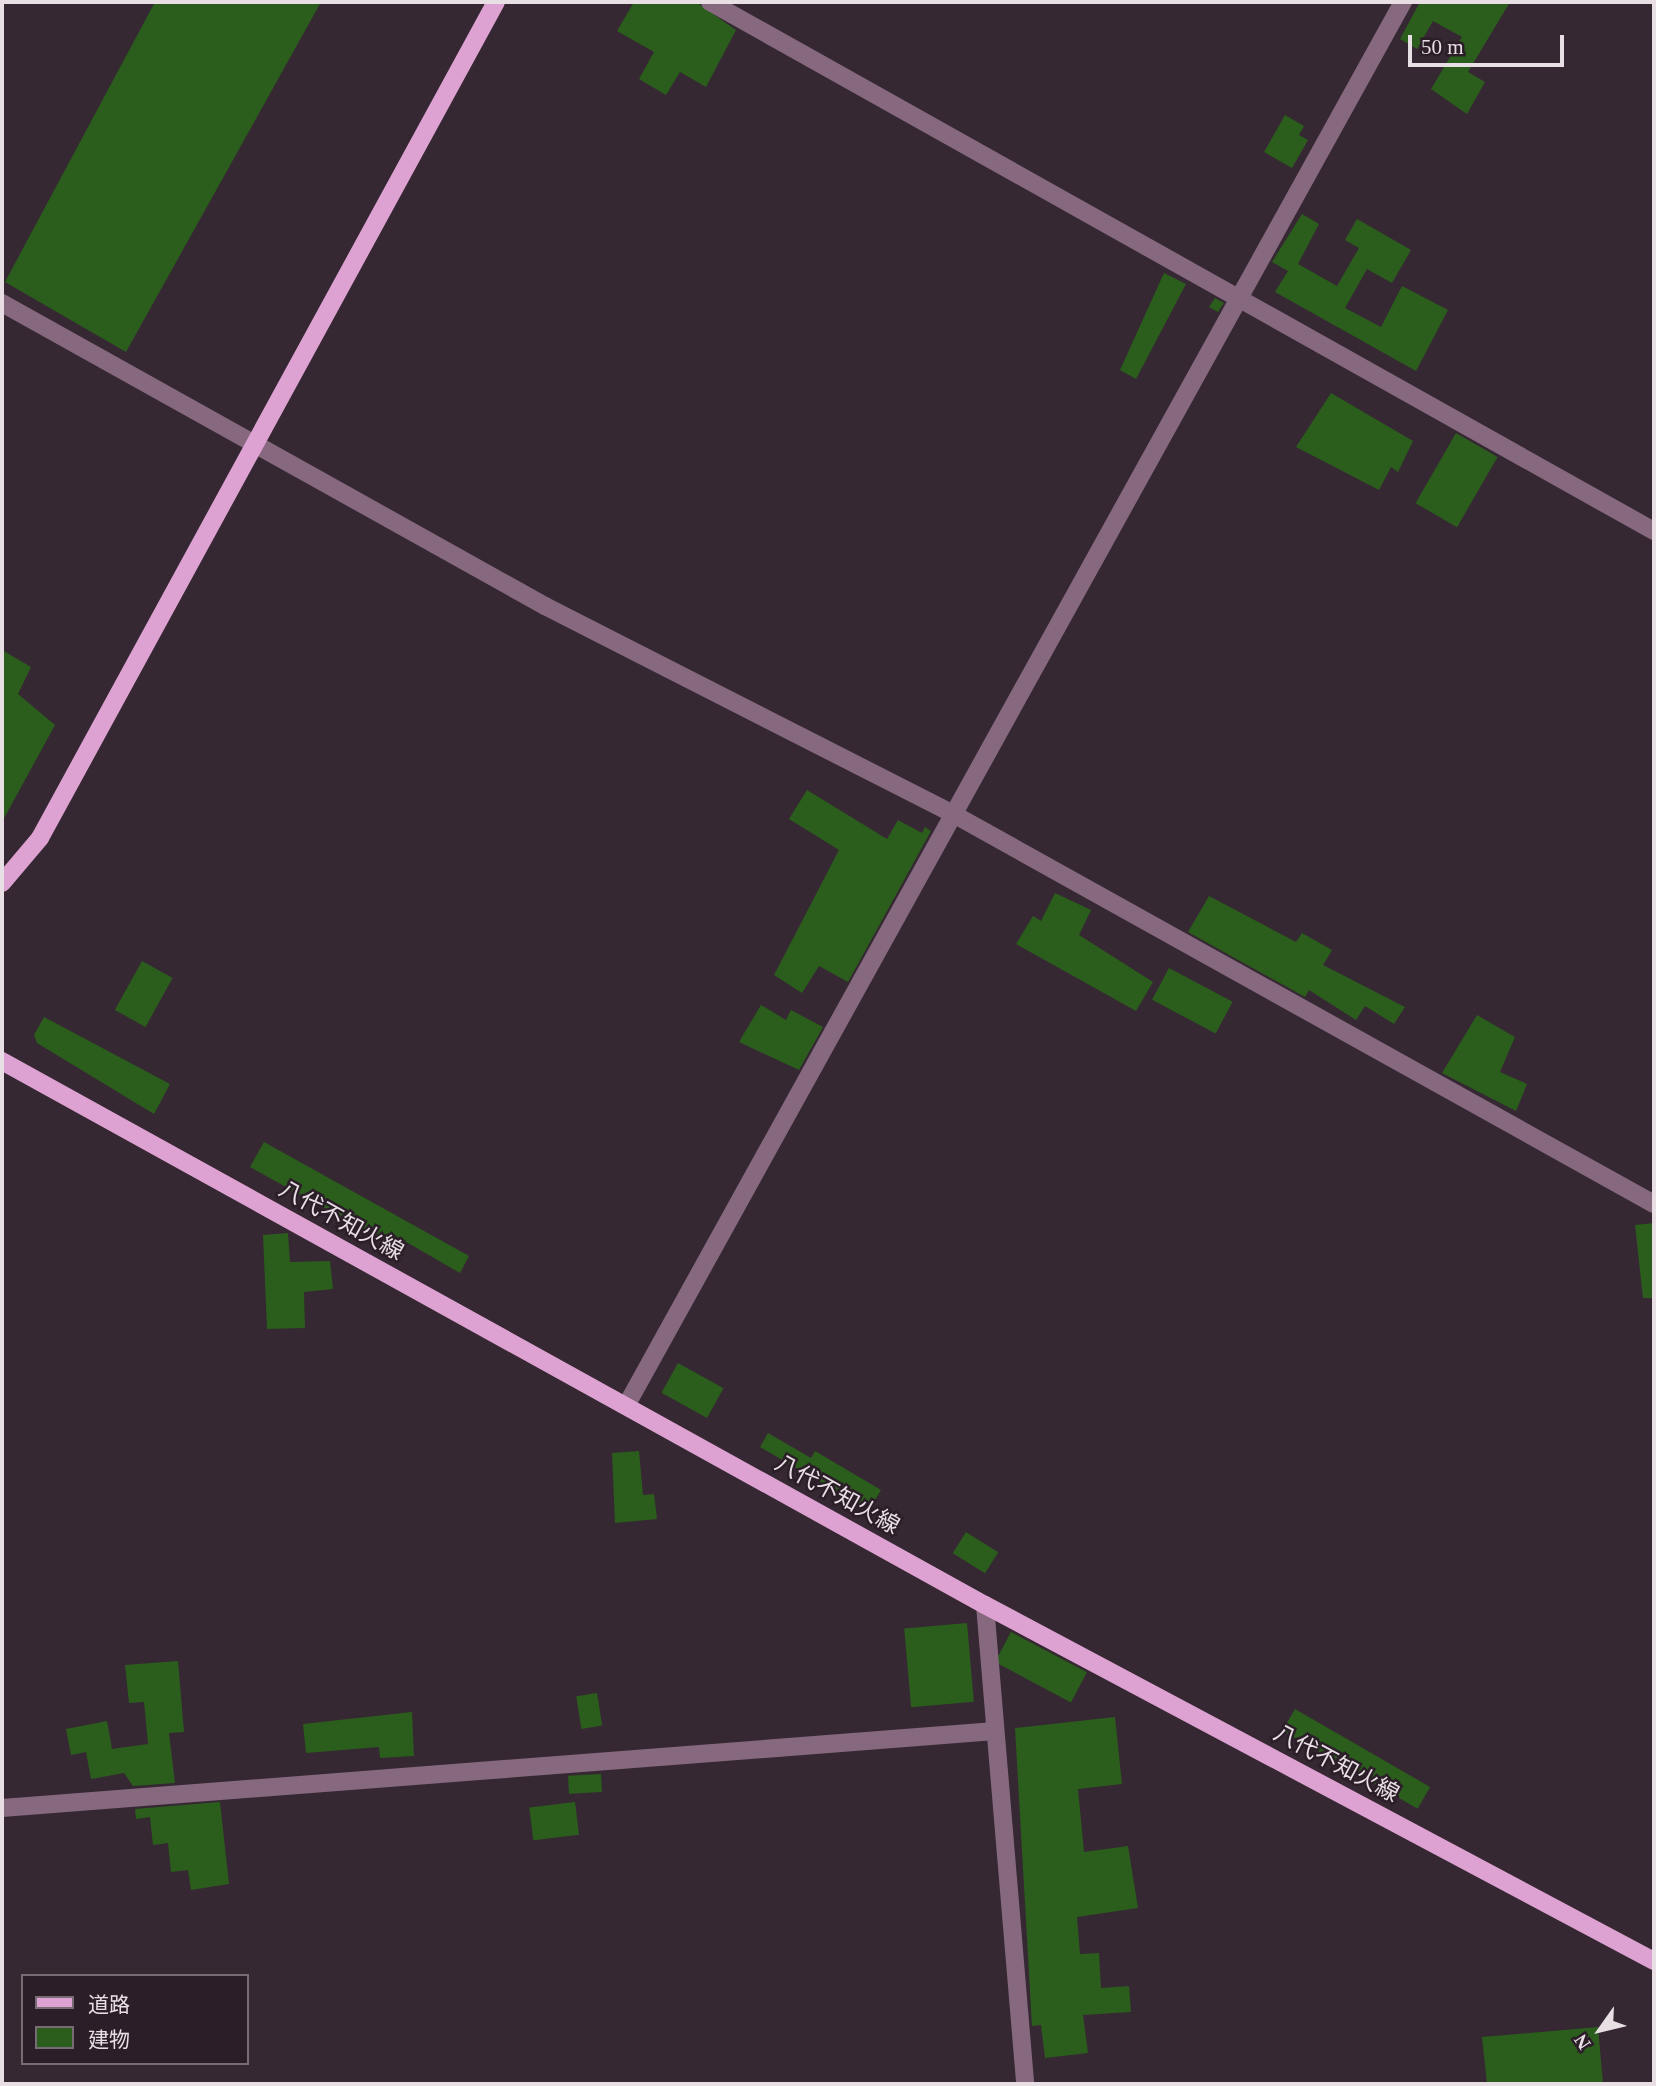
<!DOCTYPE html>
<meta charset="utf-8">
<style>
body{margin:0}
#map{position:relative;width:1656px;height:2086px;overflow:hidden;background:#352832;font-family:"Times New Roman","Noto Sans JP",serif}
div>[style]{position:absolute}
.building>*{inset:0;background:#2b5e1c;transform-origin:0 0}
.minor>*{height:18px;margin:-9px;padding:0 9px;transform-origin:9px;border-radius:9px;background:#86687f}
.major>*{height:18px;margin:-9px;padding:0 9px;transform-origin:9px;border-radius:9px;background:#dea2d2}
span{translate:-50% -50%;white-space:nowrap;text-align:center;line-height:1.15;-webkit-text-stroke:5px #2b1e28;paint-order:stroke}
.street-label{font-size:23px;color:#e8dfe5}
.frame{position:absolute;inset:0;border:4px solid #e8dfe5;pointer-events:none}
.legend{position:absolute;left:21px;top:1974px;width:228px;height:91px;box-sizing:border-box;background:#2b1e28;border:2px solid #776b74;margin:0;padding:9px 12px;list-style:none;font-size:21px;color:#e8dfe5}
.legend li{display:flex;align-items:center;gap:14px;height:35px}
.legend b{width:35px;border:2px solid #776b74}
.north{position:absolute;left:1565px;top:1995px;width:70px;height:70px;-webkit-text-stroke:5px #2b1e28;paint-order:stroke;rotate:236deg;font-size:19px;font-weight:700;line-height:28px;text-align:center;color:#e8dfe5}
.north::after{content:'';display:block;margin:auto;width:24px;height:32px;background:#e8dfe5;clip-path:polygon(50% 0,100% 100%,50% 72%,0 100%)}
.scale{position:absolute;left:1408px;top:35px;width:156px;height:32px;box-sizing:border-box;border:4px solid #e8dfe5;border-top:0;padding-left:9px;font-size:21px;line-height:24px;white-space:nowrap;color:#e8dfe5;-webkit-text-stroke:5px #2b1e28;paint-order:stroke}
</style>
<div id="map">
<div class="building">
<i style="clip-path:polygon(155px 2px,321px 2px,126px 352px,5px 282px)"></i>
<i style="clip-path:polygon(634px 2px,696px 2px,736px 30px,706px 87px,680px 72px,666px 95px,639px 79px,654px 52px,617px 31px)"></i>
<i style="clip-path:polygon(1420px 2px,1510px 2px,1468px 72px,1485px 82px,1467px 114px,1431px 89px,1462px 37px,1433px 21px,1417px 49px,1400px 39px)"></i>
<i style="clip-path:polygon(1285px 115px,1304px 126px,1299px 135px,1308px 140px,1292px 168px,1264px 152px)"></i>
<i style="clip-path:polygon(1302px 214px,1319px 224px,1298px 264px,1337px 286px,1359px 248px,1345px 240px,1357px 219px,1411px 250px,1392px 283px,1367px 269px,1345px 308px,1381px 327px,1402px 286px,1448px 310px,1416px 371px,1275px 292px,1288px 271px,1272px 262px)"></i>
<i style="clip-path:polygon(1164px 273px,1186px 284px,1136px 379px,1120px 370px)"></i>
<i style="clip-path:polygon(1215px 298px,1224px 303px,1218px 312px,1209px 307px)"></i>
<i style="clip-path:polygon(1331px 393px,1413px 441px,1398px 472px,1391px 467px,1379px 490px,1296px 447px)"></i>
<i style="left:1456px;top:433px;width:48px;height:81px;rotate:30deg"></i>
<i style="clip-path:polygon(2px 650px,31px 667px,18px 694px,55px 725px,2px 822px)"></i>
<i style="clip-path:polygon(807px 790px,887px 839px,898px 820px,922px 833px,925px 827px,931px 831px,848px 982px,819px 966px,802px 993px,774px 975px,839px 850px,789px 819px)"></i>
<i style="clip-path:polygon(1055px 893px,1091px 910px,1079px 935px,1153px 982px,1136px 1011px,1016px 944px,1033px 916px,1041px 921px)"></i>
<i style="clip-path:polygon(1209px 896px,1296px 942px,1302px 933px,1332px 950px,1323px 965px,1405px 1007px,1394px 1024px,1365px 1006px,1356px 1020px,1309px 990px,1305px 997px,1188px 932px)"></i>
<i style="left:142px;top:961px;width:35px;height:56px;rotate:29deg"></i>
<i style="left:1169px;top:968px;width:72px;height:36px;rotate:28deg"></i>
<i style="clip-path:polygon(761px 1005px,786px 1020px,791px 1010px,823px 1027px,799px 1070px,739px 1042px)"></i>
<i style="clip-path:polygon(1477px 1015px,1515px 1037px,1500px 1072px,1527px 1084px,1516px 1111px,1442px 1073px)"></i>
<i style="clip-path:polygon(44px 1017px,170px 1084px,154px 1114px,37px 1043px,34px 1035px)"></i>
<i style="clip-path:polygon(264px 1142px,469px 1256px,460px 1273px,396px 1236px,391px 1245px,250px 1167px)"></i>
<i style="clip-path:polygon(1654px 1223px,1654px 1298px,1643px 1298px,1635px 1225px)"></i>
<i style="clip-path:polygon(288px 1233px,290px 1262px,330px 1261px,333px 1289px,304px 1292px,305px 1328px,267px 1329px,263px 1235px)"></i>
<i style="left:678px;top:1363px;width:52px;height:34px;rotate:29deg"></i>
<i style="clip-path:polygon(768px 1433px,811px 1458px,815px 1451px,881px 1490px,869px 1510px,760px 1447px)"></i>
<i style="clip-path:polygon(639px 1451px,643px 1495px,654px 1494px,657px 1519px,615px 1523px,612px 1453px)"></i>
<i style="left:966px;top:1532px;width:38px;height:25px;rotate:32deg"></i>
<i style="left:967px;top:1623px;width:79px;height:63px;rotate:85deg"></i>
<i style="left:1011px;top:1632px;width:86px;height:34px;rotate:28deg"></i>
<i style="clip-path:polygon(178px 1661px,184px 1732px,169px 1733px,175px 1783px,133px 1786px,124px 1773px,91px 1779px,86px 1752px,71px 1755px,66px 1729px,107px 1721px,112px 1749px,148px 1744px,144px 1702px,129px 1703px,125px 1665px)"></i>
<i style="left:597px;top:1693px;width:33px;height:21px;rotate:81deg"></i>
<i style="left:1295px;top:1709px;width:156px;height:25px;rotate:30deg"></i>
<i style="clip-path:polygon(412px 1712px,414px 1756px,380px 1758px,379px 1747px,306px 1753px,303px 1724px)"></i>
<i style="clip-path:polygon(1115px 1717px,1122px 1784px,1078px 1789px,1084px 1852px,1128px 1846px,1138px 1908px,1077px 1917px,1080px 1954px,1099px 1953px,1101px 1988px,1129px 1986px,1131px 2012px,1083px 2015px,1088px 2053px,1045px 2058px,1041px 2025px,1032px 2026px,1015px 1728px)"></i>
<i style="left:601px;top:1774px;width:18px;height:33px;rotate:87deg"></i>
<i style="clip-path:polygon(220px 1802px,229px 1884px,191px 1890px,188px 1870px,171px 1872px,168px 1843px,153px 1845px,150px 1817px,136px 1819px,135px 1809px)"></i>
<i style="left:575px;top:1802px;width:33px;height:46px;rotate:83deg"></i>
<i style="clip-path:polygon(1598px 2027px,1603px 2084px,1487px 2084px,1482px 2037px)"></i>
</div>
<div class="minor">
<i style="left:710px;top:2px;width:1082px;rotate:29.27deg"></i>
<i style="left:2px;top:303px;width:622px;rotate:29.16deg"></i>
<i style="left:545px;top:606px;width:460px;rotate:27deg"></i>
<i style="left:955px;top:815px;width:800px;rotate:29.1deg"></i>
<i style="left:626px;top:1406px;width:1605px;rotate:-61.04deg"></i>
<i style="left:985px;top:1605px;width:481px;rotate:85.2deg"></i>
<i style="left:2px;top:1808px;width:996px;rotate:-4.43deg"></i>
</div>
<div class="major">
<i style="left:2px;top:883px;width:59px;rotate:-49.8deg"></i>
<i style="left:40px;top:838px;width:952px;rotate:-61.39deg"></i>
<i style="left:2px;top:1061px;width:1123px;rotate:28.96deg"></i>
<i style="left:985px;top:1605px;width:758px;rotate:28.02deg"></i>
</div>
<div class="street-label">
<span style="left:341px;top:1221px;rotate:29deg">八代不知火線</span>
<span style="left:837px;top:1495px;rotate:29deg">八代不知火線</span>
<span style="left:1336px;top:1764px;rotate:28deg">八代不知火線</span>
</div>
<div class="frame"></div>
<ul class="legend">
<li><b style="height:9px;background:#dea2d2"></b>道路</li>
<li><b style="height:19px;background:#2b5e1c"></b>建物</li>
</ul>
<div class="north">N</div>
<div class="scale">50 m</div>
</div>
